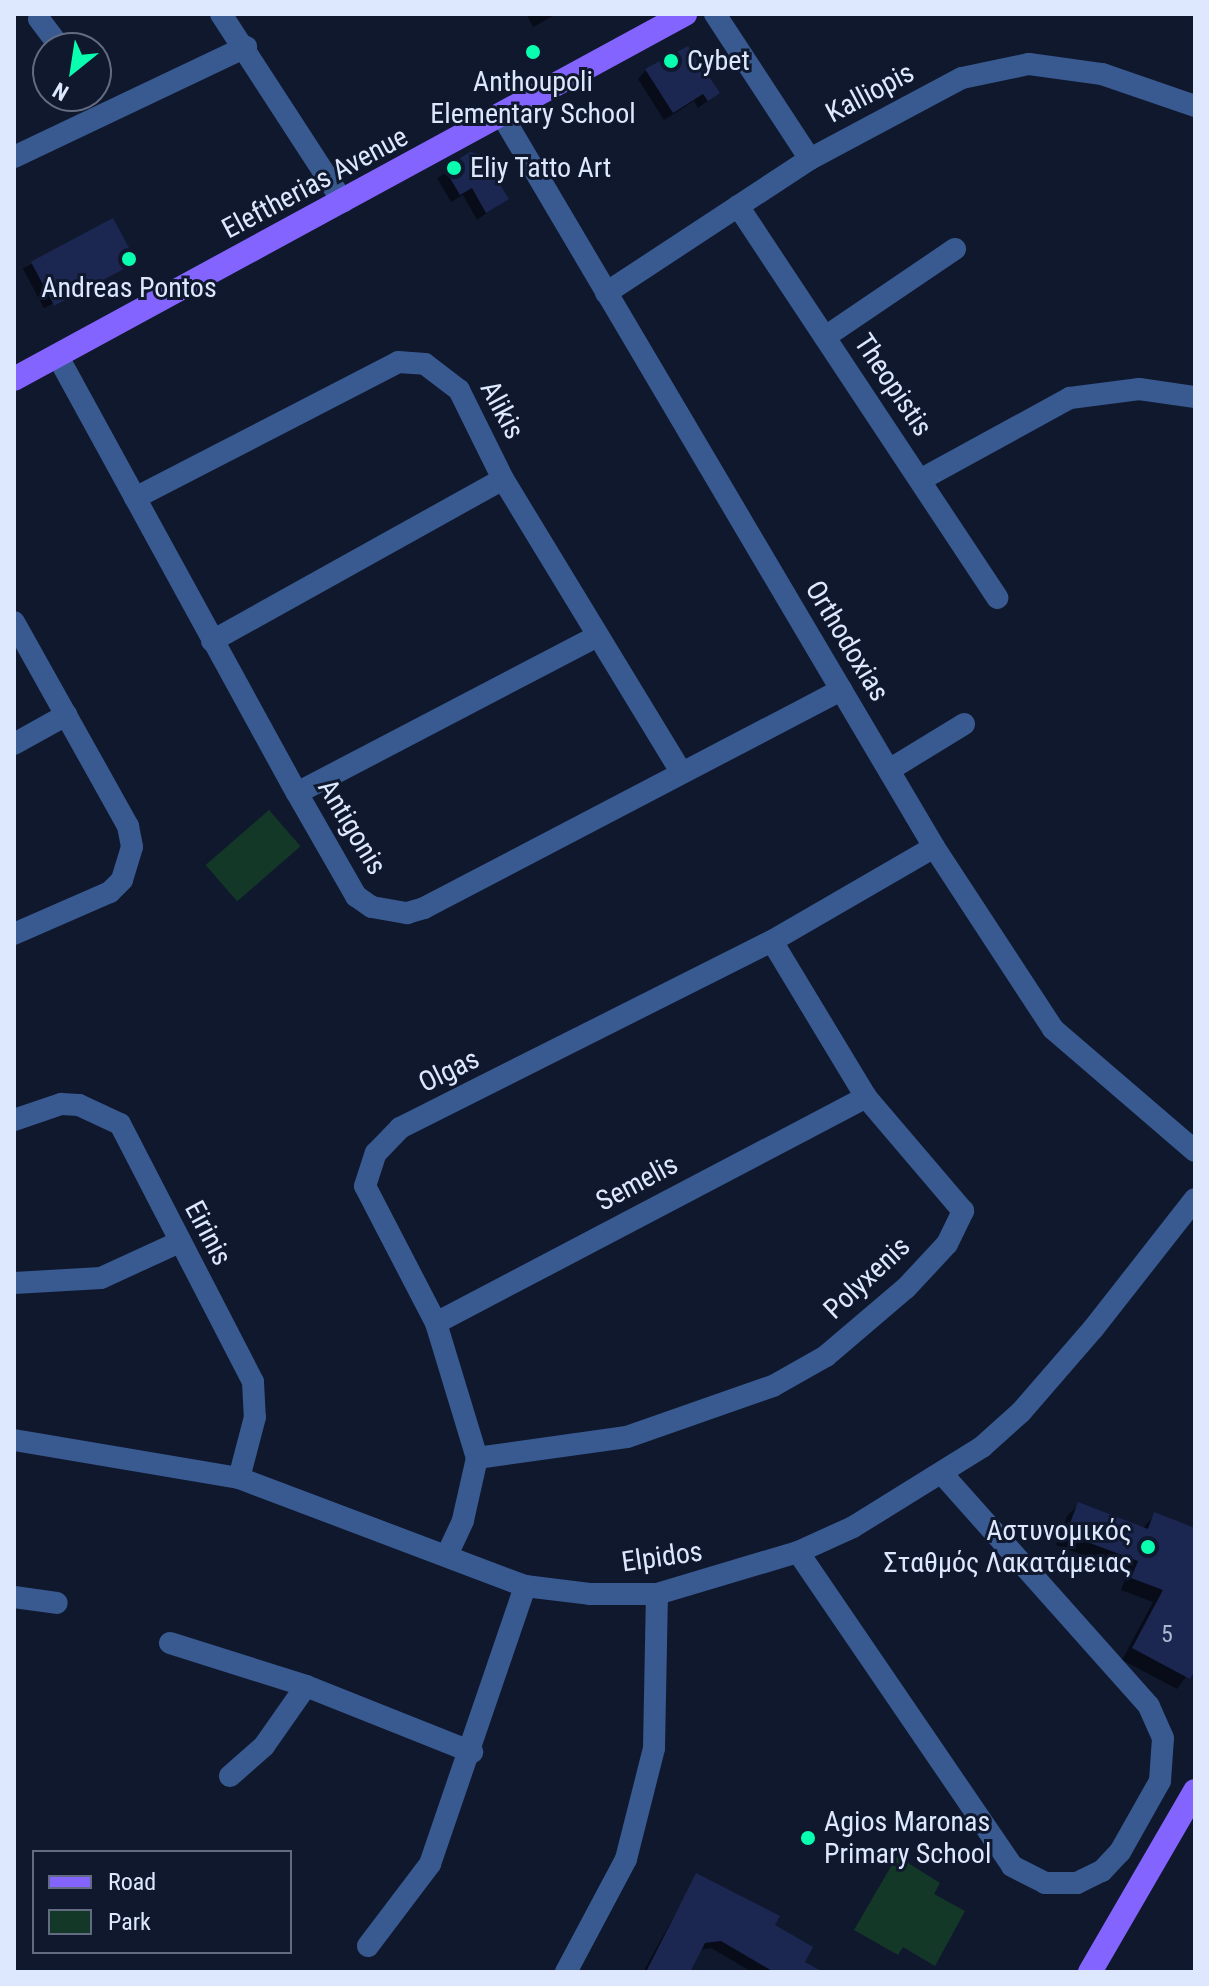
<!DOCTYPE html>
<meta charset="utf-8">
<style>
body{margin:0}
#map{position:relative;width:1209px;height:1986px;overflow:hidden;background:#10182e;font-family:"Roboto Condensed",sans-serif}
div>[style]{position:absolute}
.green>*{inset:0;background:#133827;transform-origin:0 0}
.shadow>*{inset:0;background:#0007;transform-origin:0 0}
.building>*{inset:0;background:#1b2750;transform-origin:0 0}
.minor>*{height:22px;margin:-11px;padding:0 11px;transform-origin:11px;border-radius:11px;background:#385a90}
.major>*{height:24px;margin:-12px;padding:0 12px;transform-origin:12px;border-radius:12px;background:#8364ff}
.dots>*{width:22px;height:22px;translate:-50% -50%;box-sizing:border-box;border:4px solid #10182e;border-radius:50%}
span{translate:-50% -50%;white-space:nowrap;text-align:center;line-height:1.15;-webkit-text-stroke:6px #10182e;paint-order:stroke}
.number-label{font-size:24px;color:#acb8d3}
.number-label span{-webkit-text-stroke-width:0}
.poi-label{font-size:28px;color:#dde8ff}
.left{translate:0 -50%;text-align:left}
.right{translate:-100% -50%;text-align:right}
.street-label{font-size:28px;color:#dde8ff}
.frame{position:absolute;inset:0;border:16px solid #dde8ff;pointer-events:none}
.legend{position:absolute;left:32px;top:1850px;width:260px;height:104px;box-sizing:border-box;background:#10182e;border:2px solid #626b82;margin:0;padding:10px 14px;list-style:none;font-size:24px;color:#dde8ff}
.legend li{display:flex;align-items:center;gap:16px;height:40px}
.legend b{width:40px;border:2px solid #626b82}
.north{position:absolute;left:32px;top:32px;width:80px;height:80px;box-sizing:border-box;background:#10182e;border:2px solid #626b82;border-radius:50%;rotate:210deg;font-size:22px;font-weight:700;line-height:32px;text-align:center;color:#dde8ff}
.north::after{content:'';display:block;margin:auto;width:28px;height:36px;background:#09ffaf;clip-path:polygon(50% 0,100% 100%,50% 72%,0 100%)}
</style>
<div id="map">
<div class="green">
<i style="left:269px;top:810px;width:48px;height:84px;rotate:49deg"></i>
<i style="clip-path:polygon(897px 1856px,940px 1883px,934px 1894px,965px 1911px,935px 1966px,903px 1947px,898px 1955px,854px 1930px)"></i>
</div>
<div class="shadow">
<i style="clip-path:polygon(526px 14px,557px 14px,533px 27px)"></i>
<i style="clip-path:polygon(646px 70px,718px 93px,698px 108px,694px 101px,664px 120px,638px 79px)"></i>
<i style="clip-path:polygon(480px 154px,494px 159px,503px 174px,496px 182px,506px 199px,477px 220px,463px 195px,451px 202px,437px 178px)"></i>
<i style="left:112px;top:221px;width:45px;height:101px;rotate:62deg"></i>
<i style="clip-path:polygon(1078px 1505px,1142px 1529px,1155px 1515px,1195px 1530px,1195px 1665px,1177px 1689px,1122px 1660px,1153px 1602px,1121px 1590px,1128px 1572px,1056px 1545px,1067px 1516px)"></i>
<i style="clip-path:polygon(696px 1876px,772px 1926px,802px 1962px,819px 1972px,752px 1972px,711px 1948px,699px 1950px,687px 1972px,643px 1972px)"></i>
</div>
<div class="building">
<i style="clip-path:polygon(688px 46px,720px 93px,708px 101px,703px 94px,673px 113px,645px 69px)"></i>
<i style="clip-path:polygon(470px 152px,496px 158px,506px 175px,497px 180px,509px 199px,486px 213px,472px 188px,460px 195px,444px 168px)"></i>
<i style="left:113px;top:218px;width:50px;height:93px;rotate:62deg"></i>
<i style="clip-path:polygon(1078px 1502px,1148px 1529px,1154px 1512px,1195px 1528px,1195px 1670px,1190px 1679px,1132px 1648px,1163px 1590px,1131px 1578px,1138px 1561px,1066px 1534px)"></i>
<i style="clip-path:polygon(696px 1873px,780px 1916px,775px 1925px,813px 1947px,805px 1962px,823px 1972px,774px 1972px,721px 1941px,705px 1943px,690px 1972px,646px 1972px)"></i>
</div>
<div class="minor">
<i style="left:221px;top:14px;width:224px;rotate:57deg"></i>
<i style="left:715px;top:14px;width:173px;rotate:56.8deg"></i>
<i style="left:39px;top:19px;width:36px;rotate:53deg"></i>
<i style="left:503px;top:117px;width:848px;rotate:59.44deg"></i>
<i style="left:934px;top:847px;width:217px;rotate:56.8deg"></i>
<i style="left:1053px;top:1029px;width:187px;rotate:40.7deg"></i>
<i style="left:14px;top:157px;width:257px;rotate:-25.4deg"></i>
<i style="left:738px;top:206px;width:470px;rotate:56.5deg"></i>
<i style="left:606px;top:293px;width:244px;rotate:-33.3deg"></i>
<i style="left:810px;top:159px;width:172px;rotate:-28.1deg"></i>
<i style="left:962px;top:78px;width:68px;rotate:-11.8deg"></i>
<i style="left:1029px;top:64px;width:74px;rotate:7.8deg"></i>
<i style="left:1102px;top:74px;width:98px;rotate:19deg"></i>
<i style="left:825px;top:337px;width:157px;rotate:-34.1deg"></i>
<i style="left:57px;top:355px;width:499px;rotate:61.3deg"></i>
<i style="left:297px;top:793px;width:119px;rotate:60.2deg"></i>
<i style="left:356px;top:896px;width:19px;rotate:35deg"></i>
<i style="left:372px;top:907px;width:36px;rotate:10deg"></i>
<i style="left:407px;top:913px;width:18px;rotate:-16deg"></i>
<i style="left:424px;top:908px;width:471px;rotate:-27.6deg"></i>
<i style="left:920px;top:480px;width:171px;rotate:-28.7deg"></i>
<i style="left:1070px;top:398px;width:70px;rotate:-7.4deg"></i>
<i style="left:1139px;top:389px;width:57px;rotate:8.1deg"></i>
<i style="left:135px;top:498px;width:296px;rotate:-27.3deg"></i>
<i style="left:398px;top:362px;width:27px;rotate:4deg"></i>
<i style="left:425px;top:364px;width:43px;rotate:37.4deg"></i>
<i style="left:459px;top:390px;width:99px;rotate:63.7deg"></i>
<i style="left:503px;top:479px;width:343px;rotate:58.7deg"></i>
<i style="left:14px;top:622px;width:234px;rotate:60.8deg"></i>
<i style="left:128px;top:826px;width:21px;rotate:79deg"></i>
<i style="left:132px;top:847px;width:34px;rotate:107deg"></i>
<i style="left:122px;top:880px;width:17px;rotate:135deg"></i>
<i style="left:110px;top:892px;width:105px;rotate:156.4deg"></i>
<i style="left:212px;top:641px;width:333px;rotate:-29.1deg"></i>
<i style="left:14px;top:744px;width:60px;rotate:-29.1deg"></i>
<i style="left:889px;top:770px;width:88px;rotate:-31.5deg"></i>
<i style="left:297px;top:793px;width:339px;rotate:-27.6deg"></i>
<i style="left:14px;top:1120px;width:50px;rotate:-18.8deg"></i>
<i style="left:61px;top:1104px;width:18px;rotate:3deg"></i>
<i style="left:79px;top:1105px;width:45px;rotate:24.9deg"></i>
<i style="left:120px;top:1124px;width:290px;rotate:62.7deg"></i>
<i style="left:253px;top:1382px;width:35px;rotate:87deg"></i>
<i style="left:255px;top:1417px;width:63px;rotate:104.7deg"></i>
<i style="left:14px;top:1283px;width:87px;rotate:-3.3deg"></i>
<i style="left:101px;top:1278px;width:84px;rotate:-24.7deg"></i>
<i style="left:436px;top:1323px;width:486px;rotate:-27.7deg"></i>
<i style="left:14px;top:1440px;width:228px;rotate:9.6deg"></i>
<i style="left:239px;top:1478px;width:306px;rotate:20.7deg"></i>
<i style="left:525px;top:1586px;width:65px;rotate:7deg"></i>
<i style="left:590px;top:1594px;width:67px"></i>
<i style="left:657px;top:1594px;width:147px;rotate:-16.6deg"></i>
<i style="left:798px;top:1552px;width:60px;rotate:-24.4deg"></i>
<i style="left:853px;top:1527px;width:152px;rotate:-31.8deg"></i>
<i style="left:982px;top:1447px;width:52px;rotate:-41.9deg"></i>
<i style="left:1021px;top:1412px;width:110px;rotate:-49.1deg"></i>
<i style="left:1093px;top:1329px;width:165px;rotate:-51.9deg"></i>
<i style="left:477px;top:1458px;width:151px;rotate:-8deg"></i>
<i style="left:627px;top:1437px;width:155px;rotate:-19.3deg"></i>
<i style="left:773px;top:1386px;width:61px;rotate:-29.5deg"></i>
<i style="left:826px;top:1356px;width:105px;rotate:-40.4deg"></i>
<i style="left:906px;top:1288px;width:60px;rotate:-47deg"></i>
<i style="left:947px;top:1244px;width:37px;rotate:-64deg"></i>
<i style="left:963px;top:1211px;width:150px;rotate:-130.4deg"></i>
<i style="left:866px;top:1097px;width:182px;rotate:-121.1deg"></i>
<i style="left:798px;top:1552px;width:380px;rotate:55.7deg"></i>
<i style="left:1012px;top:1866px;width:37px;rotate:27deg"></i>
<i style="left:1045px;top:1883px;width:32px"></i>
<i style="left:1077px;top:1883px;width:28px;rotate:-26deg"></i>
<i style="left:1102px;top:1871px;width:26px;rotate:-47deg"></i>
<i style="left:1120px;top:1852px;width:81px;rotate:-60.6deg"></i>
<i style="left:1160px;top:1781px;width:43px;rotate:-86deg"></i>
<i style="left:1163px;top:1738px;width:35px;rotate:-114deg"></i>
<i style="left:1149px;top:1706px;width:311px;rotate:-131.7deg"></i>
<i style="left:447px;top:1555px;width:38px;rotate:-65deg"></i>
<i style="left:463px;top:1520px;width:64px;rotate:-77.3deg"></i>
<i style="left:477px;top:1458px;width:141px;rotate:-106.9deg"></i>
<i style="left:436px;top:1323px;width:154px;rotate:-117.4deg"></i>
<i style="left:365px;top:1186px;width:35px;rotate:-72deg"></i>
<i style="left:376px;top:1153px;width:35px;rotate:-46deg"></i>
<i style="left:400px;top:1128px;width:416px;rotate:-26.7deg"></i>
<i style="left:772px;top:941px;width:187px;rotate:-30.1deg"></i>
<i style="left:14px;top:1597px;width:43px;rotate:7.9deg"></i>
<i style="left:170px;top:1643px;width:143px;rotate:17.5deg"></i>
<i style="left:306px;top:1686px;width:179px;rotate:21.7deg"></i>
<i style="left:230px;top:1776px;width:45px;rotate:-41.4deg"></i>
<i style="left:264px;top:1746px;width:73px;rotate:-55deg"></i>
<i style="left:368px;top:1946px;width:103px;rotate:-52.9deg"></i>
<i style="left:430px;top:1864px;width:294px;rotate:-71.1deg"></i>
<i style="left:566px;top:1972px;width:128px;rotate:-62deg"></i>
<i style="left:626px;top:1859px;width:114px;rotate:-75.8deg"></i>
<i style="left:654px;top:1748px;width:154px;rotate:-88.9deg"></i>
</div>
<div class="major">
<i style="left:14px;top:379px;width:764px;rotate:-28.54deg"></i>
<i style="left:1090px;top:1972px;width:209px;rotate:-59.9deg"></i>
</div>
<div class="dots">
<i style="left:533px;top:52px;background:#09ffaf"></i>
<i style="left:671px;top:61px;background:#09ffaf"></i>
<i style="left:454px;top:168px;background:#09ffaf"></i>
<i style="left:129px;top:259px;background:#09ffaf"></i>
<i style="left:1148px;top:1547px;background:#09ffaf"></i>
<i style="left:808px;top:1838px;background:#09ffaf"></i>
</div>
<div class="number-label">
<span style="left:1167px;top:1635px">5</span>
</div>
<div class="poi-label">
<span class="left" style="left:687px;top:61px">Cybet</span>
<span style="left:533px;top:98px">Anthoupoli<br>Elementary School</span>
<span class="left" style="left:470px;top:168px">Eliy Tatto Art</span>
<span style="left:129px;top:288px">Andreas Pontos</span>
<span class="right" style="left:1132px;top:1547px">Αστυνομικός<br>Σταθμός Λακατάμειας</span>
<span class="left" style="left:824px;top:1838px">Agios Maronas<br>Primary School</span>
</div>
<div class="street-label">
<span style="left:870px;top:93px;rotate:-28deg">Kalliopis</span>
<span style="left:315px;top:183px;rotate:-28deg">Eleftherias Avenue</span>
<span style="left:893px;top:385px;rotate:56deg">Theopistis</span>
<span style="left:502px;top:410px;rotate:62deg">Alikis</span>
<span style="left:847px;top:641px;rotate:59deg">Orthodoxias</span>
<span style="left:352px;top:827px;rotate:59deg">Antigonis</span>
<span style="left:449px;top:1071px;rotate:-26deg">Olgas</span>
<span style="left:637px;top:1183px;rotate:-28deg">Semelis</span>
<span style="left:208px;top:1233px;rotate:62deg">Eirinis</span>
<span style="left:867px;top:1278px;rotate:-43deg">Polyxenis</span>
<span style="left:662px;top:1557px;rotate:-8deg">Elpidos</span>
</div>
<div class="frame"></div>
<ul class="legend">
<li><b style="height:10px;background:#8364ff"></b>Road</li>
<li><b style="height:22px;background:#133827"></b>Park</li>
</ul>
<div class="north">N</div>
</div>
